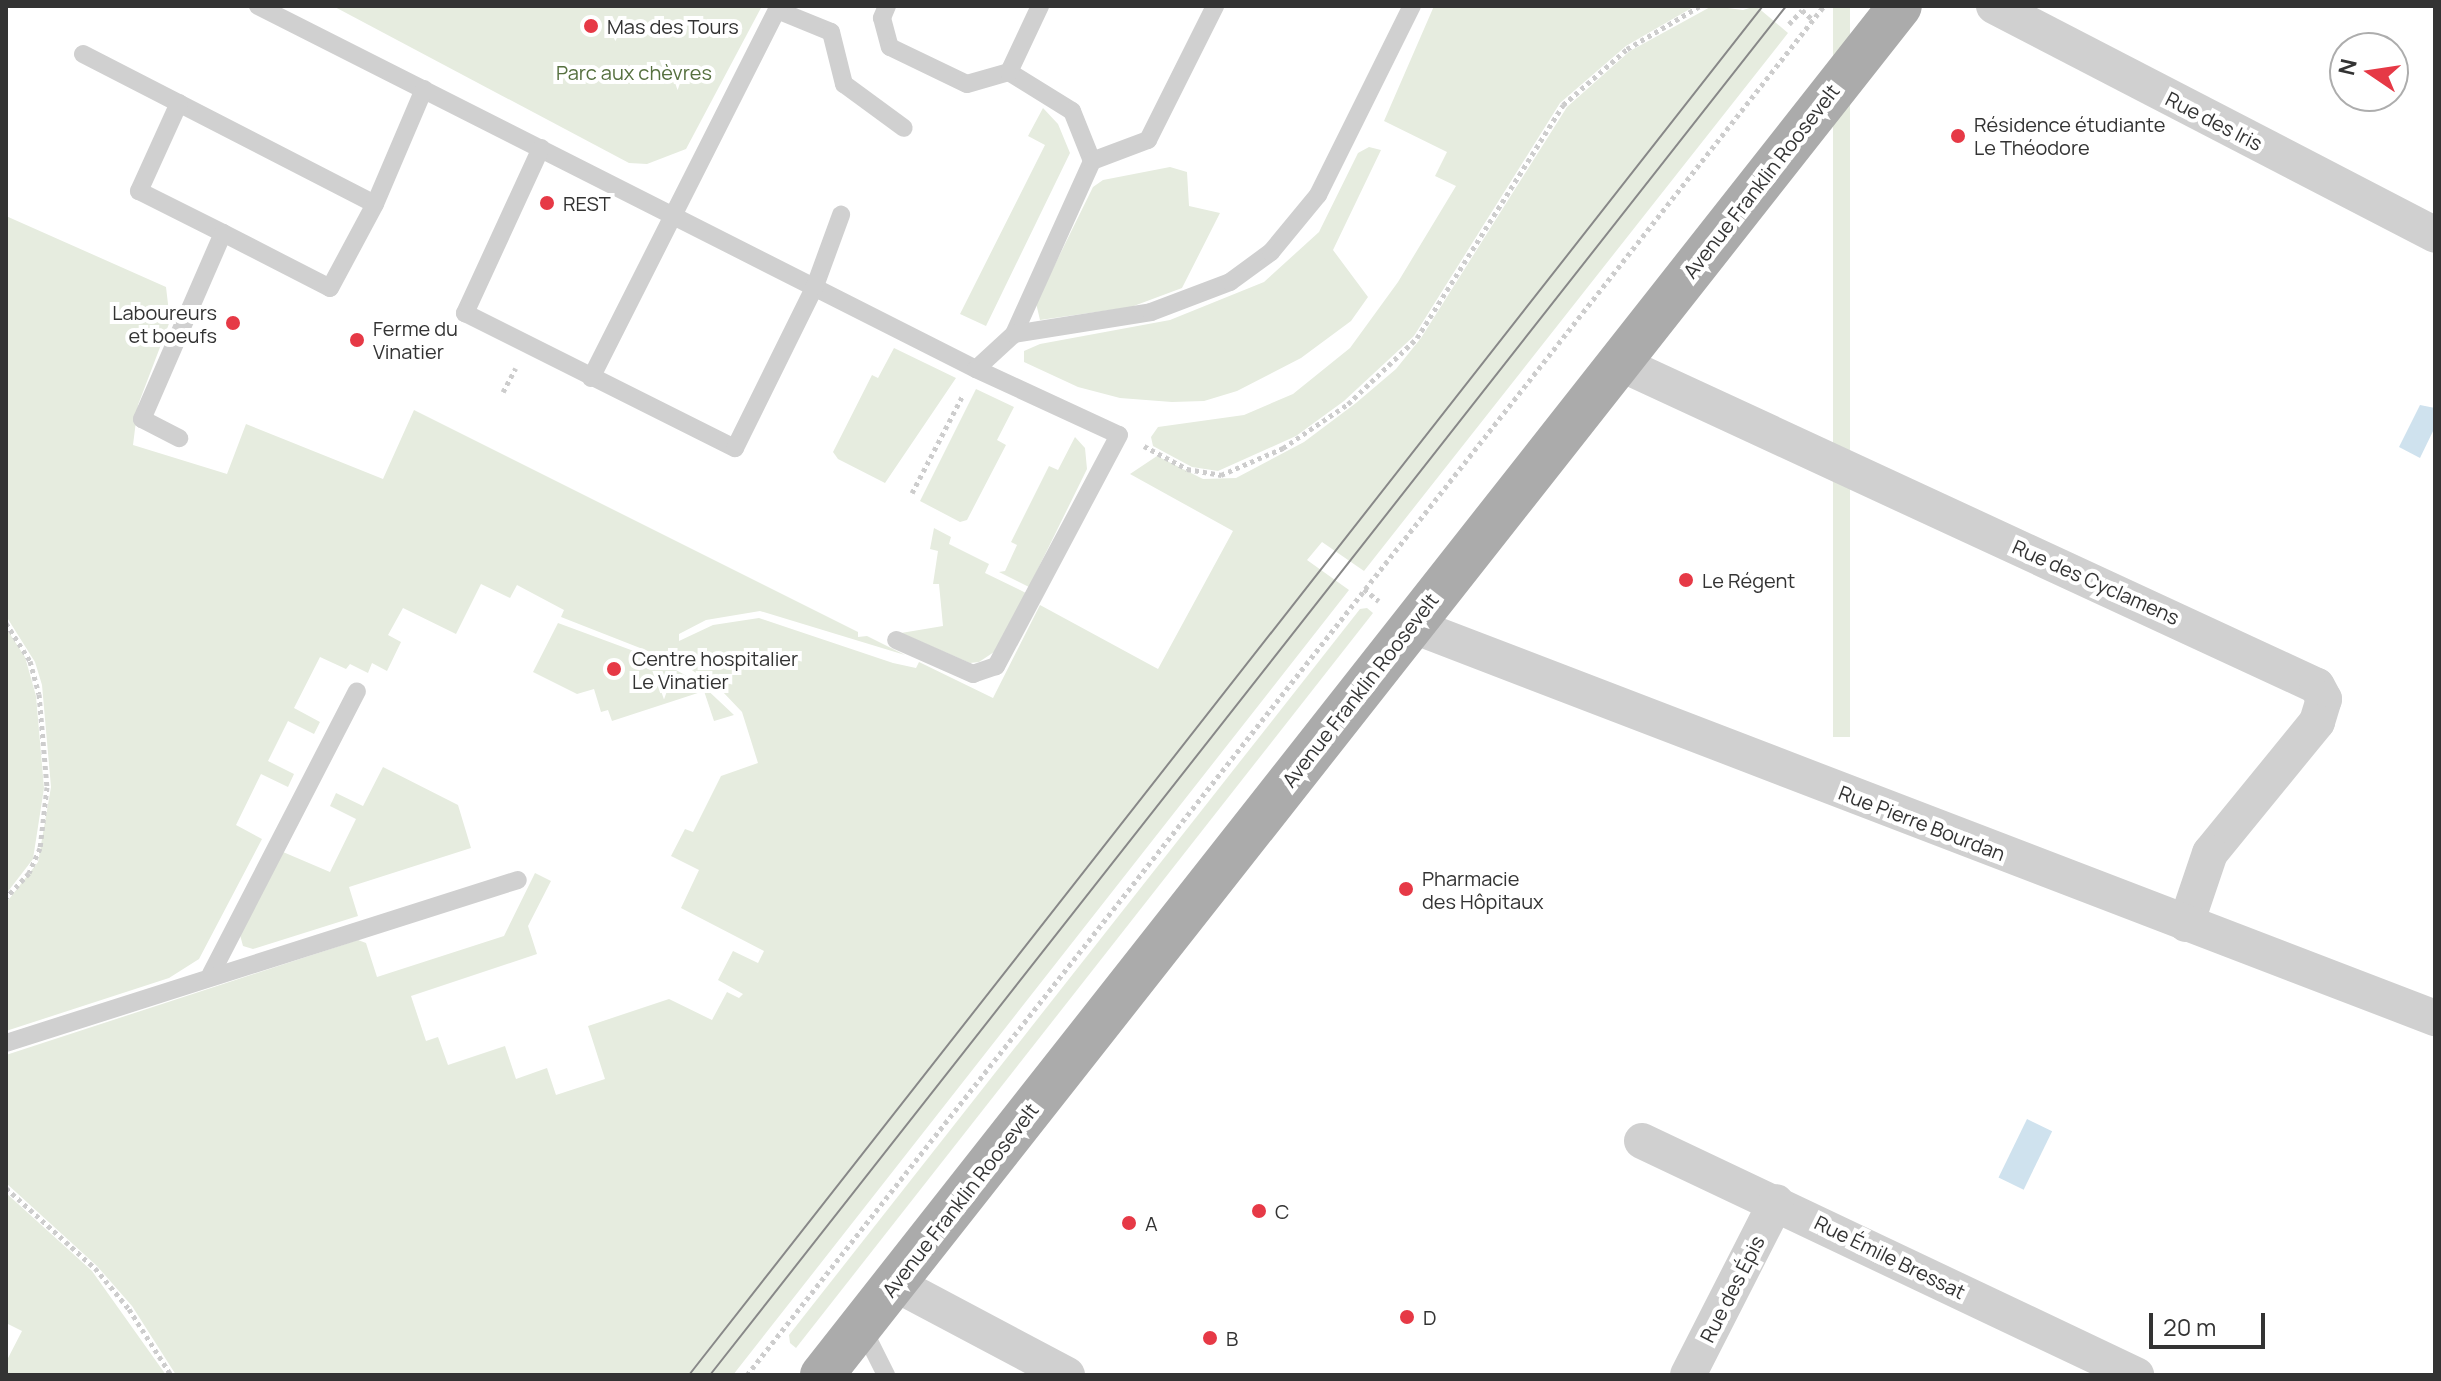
<!DOCTYPE html>
<meta charset="utf-8">
<style>
body{margin:0}
#map{position:relative;width:2441px;height:1381px;overflow:hidden;background:#fff;font-family:Manrope,sans-serif}
div>[style]{position:absolute}
.green>*{inset:0;background:#e6ecdf;transform-origin:0 0}
.water>*{inset:0;background:#cfe2ee;transform-origin:0 0}
.path>*{height:5px;margin-top:-2.5px;transform-origin:0;background:repeating-linear-gradient(90deg,#cdcdcd 0 4px,transparent 0 8px)}
.service>*{height:18px;margin:-9px;padding:0 9px;transform-origin:9px;border-radius:9px;background:#d0d0d0}
.minor>*{height:36px;margin:-18px;padding:0 18px;transform-origin:18px;border-radius:18px;background:#d0d0d0}
.primary>*{height:44px;margin:-22px;padding:0 22px;transform-origin:22px;border-radius:22px;background:#ababab}
.tram>*{height:2px;margin:-1px;padding:0 1px;transform-origin:1px;border-radius:1px;background:#888}
.dots>*{width:22px;height:22px;translate:-50% -50%;box-sizing:border-box;border:4px solid #fff;border-radius:50%}
span{translate:-50% -50%;white-space:nowrap;text-align:center;line-height:1.15;-webkit-text-stroke:8px #fff;paint-order:stroke}
.poi-label{font-size:20px;color:#333}
.left{translate:0 -50%;text-align:left}
.right{translate:-100% -50%;text-align:right}
.park-label{font-size:20px;color:#56703f}
.street-label{font-size:20px;color:#333}
.frame{position:absolute;inset:0;border:8px solid #333;pointer-events:none}
.north{position:absolute;left:2329px;top:32px;width:80px;height:80px;box-sizing:border-box;background:#fff;border:2px solid #adadad;border-radius:50%;rotate:283deg;font-size:22px;font-weight:700;line-height:32px;text-align:center;color:#333}
.north::after{content:'';display:block;margin:auto;width:28px;height:36px;background:#e63946;clip-path:polygon(50% 0,100% 100%,50% 72%,0 100%)}
.scale{position:absolute;left:2149px;top:1313px;width:116px;height:36px;box-sizing:border-box;border:4px solid #333;border-top:0;padding-left:10px;font-size:24px;line-height:28px;white-space:nowrap;color:#333;-webkit-text-stroke:6px #fff;paint-order:stroke}
</style>
<div id="map">
<div class="green">
<i style="clip-path:polygon(333px 6px,762px 6px,686px 149px,647px 164px,629px 163px)"></i>
<i style="clip-path:polygon(1434px 6px,1695px 6px,1626px 46px,1560px 103px,1414px 336px,1344px 401px,1296px 436px,1218px 471px,1192px 467px,1153px 446px,1151px 437px,1158px 427px,1244px 415px,1293px 394px,1350px 348px,1398px 282px,1456px 186px,1435px 176px,1447px 152px,1384px 121px)"></i>
<i style="clip-path:polygon(1712px 6px,1743px 10px,1756px 6px,1788px 33px,1364px 571px,1322px 542px,1307px 560px,1349px 590px,733px 1375px,176px 1375px,132px 1306px,97px 1266px,6px 1183px,6px 1055px,358px 940px,366px 943px,377px 977px,504px 936px,535px 873px,551px 881px,528px 926px,537px 954px,411px 996px,426px 1041px,438px 1037px,448px 1065px,505px 1046px,516px 1079px,547px 1068px,556px 1095px,605px 1079px,588px 1026px,669px 999px,712px 1020px,727px 992px,739px 998px,743px 994px,718px 980px,733px 951px,758px 963px,764px 951px,681px 908px,699px 870px,671px 856px,685px 829px,693px 832px,721px 776px,758px 763px,742px 712px,722px 691px,686px 666px,561px 617px,564px 610px,517px 585px,510px 598px,481px 584px,456px 634px,403px 608px,388px 635px,401px 642px,387px 671px,372px 663px,368px 673px,350px 664px,346px 669px,320px 657px,294px 708px,320px 722px,314px 734px,288px 721px,268px 761px,294px 774px,288px 787px,261px 774px,236px 825px,262px 839px,199px 959px,169px 978px,6px 1031px,6px 903px,38px 862px,51px 787px,42px 685px,35px 662px,6px 616px,6px 216px,166px 287px,170px 321px,138px 405px,133px 445px,227px 474px,246px 424px,383px 479px,414px 410px,858px 632px,858px 637px,867px 636px,905px 655px,760px 611px,706px 620px,679px 634px,679px 641px,713px 625px,759px 618px,893px 663px,916px 668px,919px 662px,993px 698px,1040px 605px,1158px 669px,1233px 531px,1130px 474px,1157px 456px,1203px 479px,1236px 478px,1304px 442px,1356px 403px,1396px 369px,1421px 338px,1567px 107px,1630px 51px)"></i>
<i style="left:1833px;top:6px;width:17px;height:731px"></i>
<i style="clip-path:polygon(1043px 108px,1058px 124px,1070px 153px,986px 326px,960px 314px,1045px 145px,1028px 136px)"></i>
<i style="clip-path:polygon(1369px 147px,1381px 150px,1333px 250px,1368px 297px,1351px 321px,1301px 358px,1237px 391px,1204px 401px,1172px 402px,1120px 398px,1078px 387px,1024px 362px,1024px 351px,1040px 344px,1170px 320px,1264px 282px,1319px 232px,1358px 153px)"></i>
<i style="clip-path:polygon(1170px 167px,1187px 172px,1189px 206px,1220px 213px,1182px 288px,1131px 307px,1040px 320px,1036px 303px,1093px 187px,1103px 180px)"></i>
<i style="clip-path:polygon(894px 348px,956px 378px,885px 483px,838px 459px,833px 452px,872px 375px,878px 378px)"></i>
<i style="clip-path:polygon(976px 389px,1014px 407px,997px 440px,1006px 445px,967px 520px,960px 522px,920px 501px)"></i>
<i style="clip-path:polygon(1075px 437px,1085px 448px,1087px 469px,1029px 587px,999px 572px,1005px 571px,1017px 545px,1011px 542px,1049px 466px,1058px 470px)"></i>
<i style="clip-path:polygon(934px 528px,951px 537px,949px 544px,989px 564px,985px 573px,1026px 593px,994px 652px,979px 662px,970px 663px,901px 633px,943px 626px,939px 584px,933px 584px,938px 551px,930px 549px)"></i>
<i style="clip-path:polygon(1367px 608px,1373px 613px,796px 1348px,790px 1343px,789px 1335px,1360px 609px)"></i>
<i style="clip-path:polygon(558px 623px,658px 660px,701px 684px,734px 715px,714px 721px,704px 691px,612px 721px,608px 710px,601px 712px,594px 689px,577px 694px,533px 672px)"></i>
<i style="clip-path:polygon(6px 628px,25px 657px,36px 696px,44px 788px,33px 859px,6px 894px)"></i>
<i style="clip-path:polygon(383px 767px,458px 805px,471px 848px,349px 887px,358px 916px,253px 949px,243px 946px,240px 935px,283px 852px,330px 872px,356px 819px,330px 806px,336px 793px,363px 806px)"></i>
<i style="clip-path:polygon(6px 1193px,92px 1271px,166px 1375px,6px 1375px,6px 1362px,22px 1331px,6px 1323px)"></i>
</div>
<div class="water">
<i style="clip-path:polygon(2420px 405px,2435px 408px,2435px 427px,2420px 458px,2399px 447px)"></i>
<i style="left:2027px;top:1119px;width:28px;height:65px;rotate:26deg"></i>
</div>
<div class="path">
<i style="left:1789px;top:24px;width:19px;rotate:-47deg"></i>
<i style="left:1802px;top:10px;width:15px;rotate:42deg"></i>
<i style="left:503px;top:392px;width:27px;rotate:-62deg"></i>
<i style="left:1144px;top:446px;width:49px;rotate:28.1deg"></i>
<i style="left:1187px;top:469px;width:35px;rotate:10deg"></i>
<i style="left:1221px;top:475px;width:68px;rotate:-23.5deg"></i>
<i style="left:1283px;top:448px;width:78px;rotate:-34.1deg"></i>
<i style="left:1348px;top:404px;width:95px;rotate:-43.7deg"></i>
<i style="left:1417px;top:338px;width:275px;rotate:-57.9deg"></i>
<i style="left:1563px;top:105px;width:85px;rotate:-41.2deg"></i>
<i style="left:1627px;top:49px;width:85px;rotate:-30.5deg"></i>
<i style="left:912px;top:493px;width:110px;rotate:-62.5deg"></i>
<i style="left:1364px;top:589px;width:19px;rotate:39deg"></i>
<i style="left:6px;top:623px;width:45px;rotate:57.7deg"></i>
<i style="left:30px;top:661px;width:34px;rotate:75deg"></i>
<i style="left:39px;top:694px;width:93px;rotate:85.1deg"></i>
<i style="left:47px;top:787px;width:61px;rotate:96.5deg"></i>
<i style="left:40px;top:848px;width:27px;rotate:114deg"></i>
<i style="left:29px;top:873px;width:34px;rotate:133deg"></i>
<i style="left:6px;top:1188px;width:120px;rotate:42deg"></i>
<i style="left:95px;top:1268px;width:53px;rotate:50.3deg"></i>
<i style="left:129px;top:1309px;width:78px;rotate:57.5deg"></i>
<i style="left:747px;top:1375px;width:1742px;rotate:-51.81deg"></i>
</div>
<div class="service">
<i style="left:258px;top:6px;width:805px;rotate:26.82deg"></i>
<i style="left:976px;top:369px;width:157px;rotate:24.8deg"></i>
<i style="left:1119px;top:435px;width:262px;rotate:118deg"></i>
<i style="left:996px;top:666px;width:24px;rotate:161deg"></i>
<i style="left:973px;top:674px;width:84px;rotate:-156.2deg"></i>
<i style="left:887px;top:6px;width:13px;rotate:113deg"></i>
<i style="left:882px;top:18px;width:30px;rotate:75deg"></i>
<i style="left:890px;top:47px;width:85px;rotate:25.7deg"></i>
<i style="left:967px;top:84px;width:44px;rotate:-15.9deg"></i>
<i style="left:1009px;top:72px;width:74px;rotate:31.8deg"></i>
<i style="left:1072px;top:111px;width:54px;rotate:68.2deg"></i>
<i style="left:777px;top:10px;width:58px;rotate:22.2deg"></i>
<i style="left:831px;top:32px;width:54px;rotate:76deg"></i>
<i style="left:844px;top:84px;width:74px;rotate:36.3deg"></i>
<i style="left:83px;top:54px;width:328px;rotate:27.2deg"></i>
<i style="left:375px;top:204px;width:125px;rotate:-66.9deg"></i>
<i style="left:1009px;top:72px;width:73px;rotate:-64.8deg"></i>
<i style="left:179px;top:103px;width:97px;rotate:114.4deg"></i>
<i style="left:139px;top:191px;width:94px;rotate:26.6deg"></i>
<i style="left:223px;top:233px;width:203px;rotate:113.5deg"></i>
<i style="left:142px;top:419px;width:42px;rotate:27.2deg"></i>
<i style="left:541px;top:148px;width:182px;rotate:114.7deg"></i>
<i style="left:465px;top:313px;width:302px;rotate:26.6deg"></i>
<i style="left:735px;top:448px;width:181px;rotate:-63.7deg"></i>
<i style="left:815px;top:286px;width:76px;rotate:-69.9deg"></i>
<i style="left:223px;top:233px;width:120px;rotate:27.2deg"></i>
<i style="left:330px;top:288px;width:95px;rotate:-61.8deg"></i>
<i style="left:1014px;top:334px;width:190px;rotate:-65.7deg"></i>
<i style="left:1092px;top:161px;width:60px;rotate:-20.6deg"></i>
<i style="left:1148px;top:140px;width:150px;rotate:-63.4deg"></i>
<i style="left:976px;top:369px;width:52px;rotate:-42.6deg"></i>
<i style="left:1014px;top:334px;width:139px;rotate:-9.1deg"></i>
<i style="left:1151px;top:312px;width:85px;rotate:-20.8deg"></i>
<i style="left:1230px;top:282px;width:51px;rotate:-36.2deg"></i>
<i style="left:1271px;top:252px;width:74px;rotate:-50.5deg"></i>
<i style="left:1318px;top:195px;width:211px;rotate:-63.6deg"></i>
<i style="left:591px;top:378px;width:417px;rotate:-63.2deg"></i>
<i style="left:211px;top:974px;width:318px;rotate:-62.7deg"></i>
<i style="left:6px;top:1043px;width:537px;rotate:-17.66deg"></i>
<i style="left:862px;top:1327px;width:54px;rotate:63.4deg"></i>
</div>
<div class="minor">
<i style="left:1994px;top:6px;width:497px;rotate:27.4deg"></i>
<i style="left:1617px;top:362px;width:771px;rotate:24.84deg"></i>
<i style="left:2317px;top:686px;width:15px;rotate:62deg"></i>
<i style="left:2324px;top:699px;width:24px;rotate:107deg"></i>
<i style="left:2317px;top:722px;width:169px;rotate:129.2deg"></i>
<i style="left:2210px;top:853px;width:75px;rotate:108.7deg"></i>
<i style="left:1411px;top:625px;width:1097px;rotate:21deg"></i>
<i style="left:1642px;top:1141px;width:547px;rotate:25.35deg"></i>
<i style="left:894px;top:1283px;width:196px;rotate:28deg"></i>
<i style="left:1688px;top:1375px;width:194px;rotate:-63deg"></i>
</div>
<div class="primary">
<i style="left:822px;top:1375px;width:1742px;rotate:-51.78deg"></i>
</div>
<div class="tram">
<i style="left:689px;top:1375px;width:1740px;rotate:-51.89deg"></i>
<i style="left:710px;top:1375px;width:1741px;rotate:-51.83deg"></i>
</div>
<div class="dots">
<i style="left:591px;top:26px;background:#e63946"></i>
<i style="left:1958px;top:136px;background:#e63946"></i>
<i style="left:547px;top:203px;background:#e63946"></i>
<i style="left:233px;top:323px;background:#e63946"></i>
<i style="left:357px;top:340px;background:#e63946"></i>
<i style="left:1686px;top:580px;background:#e63946"></i>
<i style="left:614px;top:669px;background:#e63946"></i>
<i style="left:1406px;top:889px;background:#e63946"></i>
<i style="left:1259px;top:1211px;background:#e63946"></i>
<i style="left:1129px;top:1223px;background:#e63946"></i>
<i style="left:1407px;top:1317px;background:#e63946"></i>
<i style="left:1210px;top:1338px;background:#e63946"></i>
</div>
<div class="poi-label">
<span class="left" style="left:607px;top:26px">Mas des Tours</span>
<span class="left" style="left:1974px;top:136px">Résidence étudiante<br>Le Théodore</span>
<span class="left" style="left:563px;top:203px">REST</span>
<span class="right" style="left:217px;top:324px">Laboureurs<br>et boeufs</span>
<span class="left" style="left:373px;top:340px">Ferme du<br>Vinatier</span>
<span class="left" style="left:1702px;top:580px">Le Régent</span>
<span class="left" style="left:632px;top:670px">Centre hospitalier<br>Le Vinatier</span>
<span class="left" style="left:1422px;top:890px">Pharmacie<br>des Hôpitaux</span>
<span class="left" style="left:1275px;top:1211px">C</span>
<span class="left" style="left:1145px;top:1223px">A</span>
<span class="left" style="left:1423px;top:1317px">D</span>
<span class="left" style="left:1226px;top:1338px">B</span>
</div>
<div class="park-label">
<span style="left:634px;top:72px">Parc aux chèvres</span>
</div>
<div class="street-label">
<span style="left:2214px;top:121px;rotate:27deg">Rue des Iris</span>
<span style="left:1761px;top:181px;rotate:-52deg">Avenue Franklin Roosevelt</span>
<span style="left:2096px;top:582px;rotate:24deg">Rue des Cyclamens</span>
<span style="left:1360px;top:690px;rotate:-52deg">Avenue Franklin Roosevelt</span>
<span style="left:1922px;top:823px;rotate:21deg">Rue Pierre Bourdan</span>
<span style="left:960px;top:1200px;rotate:-52deg">Avenue Franklin Roosevelt</span>
<span style="left:1890px;top:1257px;rotate:26deg">Rue Émile Bressat</span>
<span style="left:1732px;top:1289px;rotate:-63deg">Rue des Épis</span>
</div>
<div class="frame"></div>
<div class="north">N</div>
<div class="scale">20 m</div>
</div>
